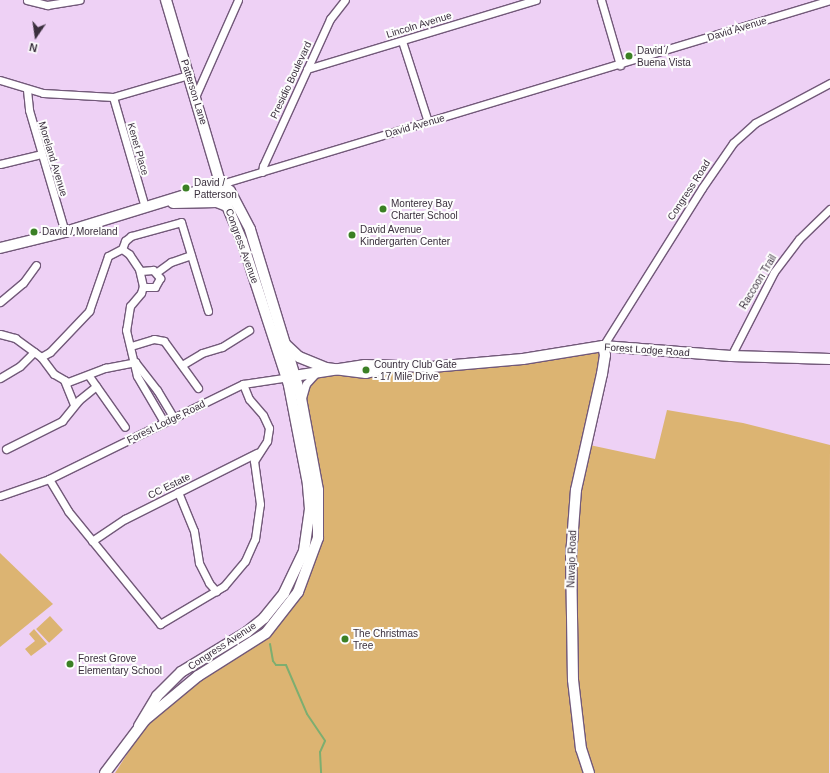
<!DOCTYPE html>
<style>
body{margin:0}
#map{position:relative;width:830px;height:773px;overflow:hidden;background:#eed1f5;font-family:Helvetica,sans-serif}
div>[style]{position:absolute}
.green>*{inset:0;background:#dcb472;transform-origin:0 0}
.stream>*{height:2px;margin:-1px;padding:0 1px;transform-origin:1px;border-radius:1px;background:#7dae70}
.roads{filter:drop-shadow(1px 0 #725979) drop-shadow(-1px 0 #725979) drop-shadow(0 1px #725979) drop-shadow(0 -1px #725979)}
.street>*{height:7px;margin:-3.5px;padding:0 3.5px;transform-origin:3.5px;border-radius:3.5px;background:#fff}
.secondary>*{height:10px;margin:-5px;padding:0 5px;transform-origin:5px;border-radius:5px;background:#fff}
.dots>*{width:11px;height:11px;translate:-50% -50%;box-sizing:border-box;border:2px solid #fdfdfd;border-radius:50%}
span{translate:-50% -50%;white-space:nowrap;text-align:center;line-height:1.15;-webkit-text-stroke:4px #fdfdfd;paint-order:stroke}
.street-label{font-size:10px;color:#3a2f3d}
.poi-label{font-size:10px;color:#3a2f3d}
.left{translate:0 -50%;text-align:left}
.north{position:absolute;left:16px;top:16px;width:40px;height:40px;-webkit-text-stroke:3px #fdfdfd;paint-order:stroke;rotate:193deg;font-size:11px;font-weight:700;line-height:16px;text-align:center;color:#3a2f3d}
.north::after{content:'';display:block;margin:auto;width:14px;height:18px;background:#3a2f3d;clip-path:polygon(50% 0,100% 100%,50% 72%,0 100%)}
</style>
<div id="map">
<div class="green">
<i style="clip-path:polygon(603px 346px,585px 444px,655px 459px,667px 410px,743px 423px,830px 445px,829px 773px,115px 773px,143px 729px,177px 695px,257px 639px,290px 604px,318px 538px,302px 397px,316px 373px,432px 367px)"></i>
<i style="clip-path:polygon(0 553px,53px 604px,0 647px)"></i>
<i style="left:50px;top:616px;width:19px;height:19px;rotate:47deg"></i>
<i style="clip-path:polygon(34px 629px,47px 644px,31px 656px,25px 649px,35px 641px,29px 634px)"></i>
</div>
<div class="stream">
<i style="left:270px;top:644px;width:17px;rotate:80deg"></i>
<i style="left:273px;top:661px;width:5px;rotate:53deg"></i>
<i style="left:276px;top:665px;width:10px"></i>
<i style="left:286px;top:665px;width:53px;rotate:66.8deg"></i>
<i style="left:307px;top:714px;width:32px;rotate:56deg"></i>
<i style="left:325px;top:741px;width:12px;rotate:114deg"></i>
<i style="left:320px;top:752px;width:21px;rotate:87deg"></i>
</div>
<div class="roads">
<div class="street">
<i style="left:27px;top:0;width:21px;rotate:14deg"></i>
<i style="left:47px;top:5px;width:33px;rotate:-9deg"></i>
<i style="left:601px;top:0;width:68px;rotate:73.7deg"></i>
<i style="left:402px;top:41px;width:85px;rotate:72.2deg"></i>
<i style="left:307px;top:69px;width:239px;rotate:-16.8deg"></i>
<i style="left:0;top:80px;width:45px;rotate:16.8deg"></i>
<i style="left:43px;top:93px;width:70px;rotate:3.3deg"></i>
<i style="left:113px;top:97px;width:78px;rotate:-16.3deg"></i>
<i style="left:27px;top:90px;width:20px;rotate:84deg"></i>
<i style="left:29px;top:110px;width:127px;rotate:73.6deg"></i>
<i style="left:113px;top:97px;width:115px;rotate:73.8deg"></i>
<i style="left:195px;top:97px;width:106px;rotate:-66.1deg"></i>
<i style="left:0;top:164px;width:42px;rotate:-13.7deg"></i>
<i style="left:262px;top:172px;width:6px;rotate:-81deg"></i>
<i style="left:263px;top:166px;width:162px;rotate:-65.5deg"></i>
<i style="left:330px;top:19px;width:24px;rotate:-52deg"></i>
<i style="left:221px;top:184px;width:636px;rotate:-16.81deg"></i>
<i style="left:122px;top:249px;width:9px;rotate:36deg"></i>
<i style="left:129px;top:254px;width:18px;rotate:56deg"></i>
<i style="left:139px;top:269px;width:17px;rotate:77deg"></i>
<i style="left:143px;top:286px;width:7px;rotate:106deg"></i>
<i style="left:141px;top:293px;width:17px;rotate:130deg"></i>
<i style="left:130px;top:306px;width:24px;rotate:99deg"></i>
<i style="left:126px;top:330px;width:47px;rotate:76.6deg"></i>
<i style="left:137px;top:376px;width:53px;rotate:59.6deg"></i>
<i style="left:141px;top:271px;width:12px;rotate:-5deg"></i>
<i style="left:153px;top:270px;width:11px;rotate:49deg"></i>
<i style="left:160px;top:278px;width:10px;rotate:119deg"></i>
<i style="left:155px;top:287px;width:12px;rotate:180deg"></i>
<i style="left:157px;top:272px;width:17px;rotate:-36deg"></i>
<i style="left:171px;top:262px;width:21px;rotate:-19deg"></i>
<i style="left:0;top:302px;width:30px;rotate:-40deg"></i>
<i style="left:23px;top:283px;width:22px;rotate:-54deg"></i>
<i style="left:0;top:334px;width:16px;rotate:15deg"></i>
<i style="left:15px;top:338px;width:32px;rotate:36deg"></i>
<i style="left:41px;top:357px;width:21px;rotate:53deg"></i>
<i style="left:54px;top:374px;width:16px;rotate:30deg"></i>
<i style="left:68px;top:382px;width:40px;rotate:-21deg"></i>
<i style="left:105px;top:368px;width:31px;rotate:-11deg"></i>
<i style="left:131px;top:346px;width:24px;rotate:-17deg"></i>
<i style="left:154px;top:339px;width:10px;rotate:11deg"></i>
<i style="left:164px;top:341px;width:58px;rotate:54.1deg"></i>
<i style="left:603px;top:346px;width:186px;rotate:-57.9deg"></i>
<i style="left:702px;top:188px;width:55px;rotate:-55.4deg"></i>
<i style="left:733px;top:143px;width:30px;rotate:-42deg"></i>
<i style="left:755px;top:123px;width:85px;rotate:-28.1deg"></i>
<i style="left:731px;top:356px;width:94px;rotate:-62.9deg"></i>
<i style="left:774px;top:272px;width:41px;rotate:-52.9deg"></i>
<i style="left:799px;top:239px;width:43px;rotate:-44.1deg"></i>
<i style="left:41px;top:357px;width:10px;rotate:-29deg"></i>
<i style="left:50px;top:352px;width:57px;rotate:-46.4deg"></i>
<i style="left:89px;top:311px;width:58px;rotate:-70.9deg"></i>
<i style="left:108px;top:256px;width:16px;rotate:-27deg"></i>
<i style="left:122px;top:249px;width:9px;rotate:-69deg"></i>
<i style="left:125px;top:241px;width:8px;rotate:-40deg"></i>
<i style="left:131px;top:236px;width:52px;rotate:-15.6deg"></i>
<i style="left:181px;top:222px;width:93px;rotate:73.1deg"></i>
<i style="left:135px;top:362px;width:36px;rotate:52deg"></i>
<i style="left:157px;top:390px;width:31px;rotate:59deg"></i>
<i style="left:182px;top:365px;width:23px;rotate:-31deg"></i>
<i style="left:202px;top:353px;width:21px;rotate:-17deg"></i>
<i style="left:222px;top:347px;width:32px;rotate:-32deg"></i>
<i style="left:89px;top:376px;width:62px;rotate:54.8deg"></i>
<i style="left:0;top:378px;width:23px;rotate:-31deg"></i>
<i style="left:20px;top:366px;width:20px;rotate:-45deg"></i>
<i style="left:64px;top:380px;width:27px;rotate:68deg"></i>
<i style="left:302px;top:398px;width:15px;rotate:-74deg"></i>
<i style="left:306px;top:384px;width:15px;rotate:-48deg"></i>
<i style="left:6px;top:449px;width:63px;rotate:-26.6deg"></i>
<i style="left:62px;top:421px;width:27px;rotate:-51deg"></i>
<i style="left:79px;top:400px;width:22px;rotate:-39deg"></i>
<i style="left:49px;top:479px;width:37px;rotate:59deg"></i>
<i style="left:68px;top:511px;width:146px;rotate:50.8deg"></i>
<i style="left:160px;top:624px;width:74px;rotate:-30.7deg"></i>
<i style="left:224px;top:586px;width:33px;rotate:-50deg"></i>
<i style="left:245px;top:561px;width:24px;rotate:-66deg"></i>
<i style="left:255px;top:539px;width:35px;rotate:-82deg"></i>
<i style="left:260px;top:504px;width:43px;rotate:-97.9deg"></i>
<i style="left:254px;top:461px;width:24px;rotate:-57deg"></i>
<i style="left:267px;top:441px;width:13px;rotate:-81deg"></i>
<i style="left:269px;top:428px;width:14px;rotate:-115deg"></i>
<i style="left:263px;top:415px;width:21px;rotate:-131deg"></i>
<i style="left:249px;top:399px;width:16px;rotate:-112deg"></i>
<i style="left:178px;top:492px;width:42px;rotate:67.7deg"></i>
<i style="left:194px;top:531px;width:32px;rotate:81deg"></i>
<i style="left:199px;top:563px;width:22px;rotate:63deg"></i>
<i style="left:209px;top:583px;width:11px;rotate:49deg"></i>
<i style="left:0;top:496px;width:52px;rotate:-19.1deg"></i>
<i style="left:49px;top:479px;width:216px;rotate:-26.1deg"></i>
<i style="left:243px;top:384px;width:48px;rotate:-8.5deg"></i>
<i style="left:92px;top:541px;width:40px;rotate:-34deg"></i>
<i style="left:125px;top:519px;width:148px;rotate:-26.6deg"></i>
</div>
<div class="secondary">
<i style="left:173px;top:203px;width:44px;rotate:-1.3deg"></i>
<i style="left:217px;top:202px;width:11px;rotate:22deg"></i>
<i style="left:0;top:248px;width:67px;rotate:-13.8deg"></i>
<i style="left:65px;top:232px;width:163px;rotate:-17.1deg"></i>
<i style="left:285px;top:344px;width:19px;rotate:43deg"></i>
<i style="left:299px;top:357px;width:29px;rotate:22deg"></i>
<i style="left:326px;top:368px;width:40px;rotate:7.1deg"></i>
<i style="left:366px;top:373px;width:23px;rotate:-13deg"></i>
<i style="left:294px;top:376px;width:72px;rotate:-8.8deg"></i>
<i style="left:365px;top:365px;width:67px;rotate:1.7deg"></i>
<i style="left:432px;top:367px;width:91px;rotate:-5deg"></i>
<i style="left:523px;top:359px;width:81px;rotate:-9.2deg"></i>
<i style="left:603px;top:346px;width:128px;rotate:4.5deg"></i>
<i style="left:731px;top:356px;width:99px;rotate:1.7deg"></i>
<i style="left:139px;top:726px;width:35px;rotate:-59deg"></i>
<i style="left:157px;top:696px;width:34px;rotate:-45deg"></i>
<i style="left:181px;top:672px;width:77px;rotate:-31.2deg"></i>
<i style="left:247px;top:632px;width:22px;rotate:-39deg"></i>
<i style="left:264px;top:618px;width:32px;rotate:-51deg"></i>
<i style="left:284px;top:593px;width:47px;rotate:-64.5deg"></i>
<i style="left:304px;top:551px;width:42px;rotate:-81.9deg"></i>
<i style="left:310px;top:509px;width:25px;rotate:-95deg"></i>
<i style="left:308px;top:484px;width:101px;rotate:-100.9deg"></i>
<i style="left:289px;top:385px;width:151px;rotate:-108.1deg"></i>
<i style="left:242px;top:241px;width:38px;rotate:-113deg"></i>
<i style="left:227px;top:206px;width:215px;rotate:-106.5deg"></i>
<i style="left:105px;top:773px;width:66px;rotate:-53deg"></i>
<i style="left:145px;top:720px;width:69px;rotate:-39.7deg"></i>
<i style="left:198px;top:676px;width:80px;rotate:-32.3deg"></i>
<i style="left:266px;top:633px;width:52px;rotate:-52deg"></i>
<i style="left:298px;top:592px;width:58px;rotate:-69.7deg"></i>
<i style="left:318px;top:538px;width:48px;rotate:-90deg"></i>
<i style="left:318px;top:490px;width:99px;rotate:-100.5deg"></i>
<i style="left:300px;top:393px;width:171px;rotate:-107deg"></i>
<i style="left:250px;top:229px;width:43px;rotate:-117.8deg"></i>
<i style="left:230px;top:191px;width:11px;rotate:-142deg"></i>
<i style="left:589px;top:773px;width:25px;rotate:-108deg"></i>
<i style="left:581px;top:749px;width:69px;rotate:-96.6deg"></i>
<i style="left:573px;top:680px;width:124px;rotate:-90.9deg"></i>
<i style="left:571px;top:556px;width:66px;rotate:-85.7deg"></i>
<i style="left:576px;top:490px;width:119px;rotate:-77.4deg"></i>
<i style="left:602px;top:374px;width:19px;rotate:-81deg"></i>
<i style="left:605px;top:355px;width:9px;rotate:-103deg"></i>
</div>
</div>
<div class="dots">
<i style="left:629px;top:56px;background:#3b8025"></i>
<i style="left:186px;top:188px;background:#3b8025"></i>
<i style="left:383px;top:209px;background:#3b8025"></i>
<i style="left:34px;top:232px;background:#3b8025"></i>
<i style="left:352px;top:235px;background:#3b8025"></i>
<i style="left:366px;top:370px;background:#3b8025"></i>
<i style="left:345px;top:639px;background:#3b8025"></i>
<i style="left:70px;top:664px;background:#3b8025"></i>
</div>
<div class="street-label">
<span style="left:419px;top:25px;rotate:-17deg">Lincoln Avenue</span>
<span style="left:737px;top:29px;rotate:-17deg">David Avenue</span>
<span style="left:291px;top:80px;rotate:-65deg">Presidio Boulevard</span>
<span style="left:194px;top:92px;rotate:73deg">Patterson Lane</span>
<span style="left:415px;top:126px;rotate:-16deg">David Avenue</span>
<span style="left:138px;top:149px;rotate:74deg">Kenet Place</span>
<span style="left:53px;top:159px;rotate:73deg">Moreland Avenue</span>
<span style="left:689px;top:190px;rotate:-57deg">Congress Road</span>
<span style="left:242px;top:246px;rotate:70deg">Congress Avenue</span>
<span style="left:758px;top:282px;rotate:-59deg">Raccoon Trail</span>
<span style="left:647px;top:350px;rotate:4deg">Forest Lodge Road</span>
<span style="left:166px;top:422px;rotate:-26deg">Forest Lodge Road</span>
<span style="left:169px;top:486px;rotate:-26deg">CC Estate</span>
<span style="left:572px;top:559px;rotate:-88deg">Navajo Road</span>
<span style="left:222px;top:646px;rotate:-33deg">Congress Avenue</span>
</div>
<div class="poi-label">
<span class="left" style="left:637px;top:56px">David /<br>Buena Vista</span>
<span class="left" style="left:194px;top:188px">David /<br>Patterson</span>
<span class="left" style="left:391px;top:209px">Monterey Bay<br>Charter School</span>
<span class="left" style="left:360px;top:235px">David Avenue<br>Kindergarten Center</span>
<span class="left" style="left:42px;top:232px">David / Moreland</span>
<span class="left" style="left:374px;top:370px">Country Club Gate<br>- 17 Mile Drive</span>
<span class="left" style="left:353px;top:639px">The Christmas<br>Tree</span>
<span class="left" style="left:78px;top:664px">Forest Grove<br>Elementary School</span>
</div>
<div class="north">N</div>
</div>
